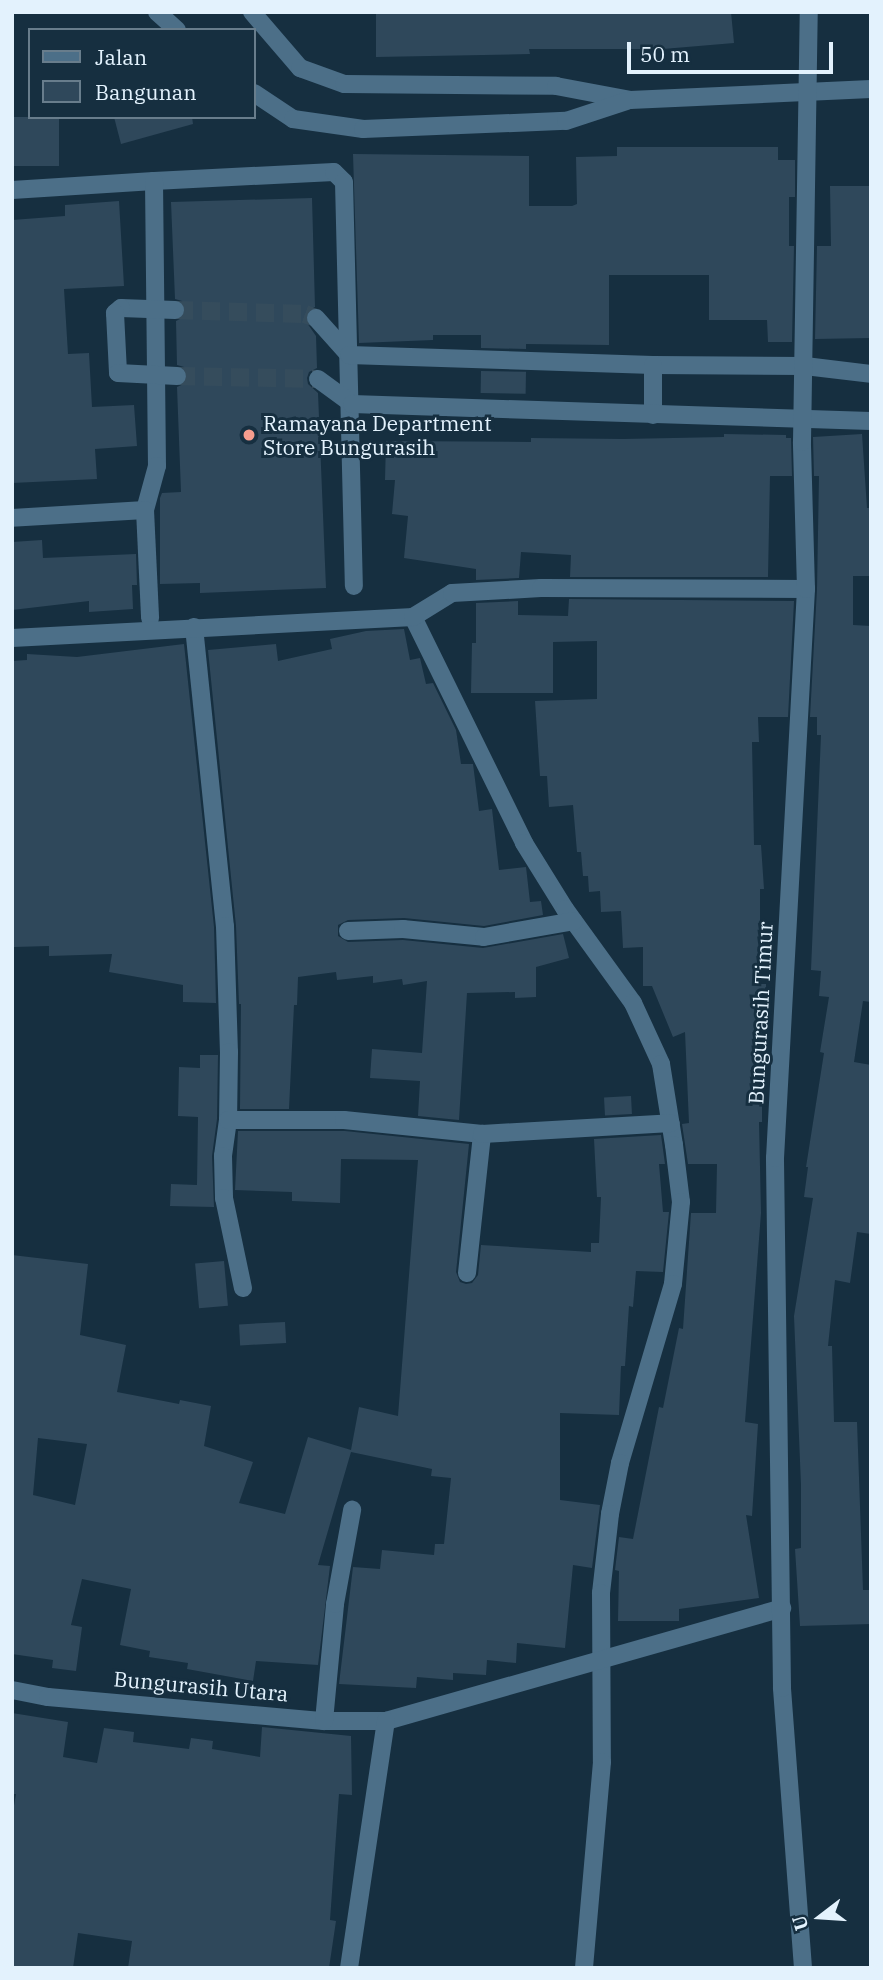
<!DOCTYPE html>
<style>
body{margin:0}
#map{position:relative;width:883px;height:1980px;overflow:hidden;background:#162f40;font-family:"IBM Plex Serif",serif}
div>[style]{position:absolute}
.building>*{inset:0;background:#2f485b;transform-origin:0 0}
.street-tunnel>*{height:18px;margin-top:-9px;transform-origin:0;background:repeating-linear-gradient(90deg,#354c5c 0 18px,transparent 0 27px)}
.street>*{height:18px;margin:-9px;padding:0 9px;transform-origin:9px;border-radius:9px;background:#4c6f88}
.dots>*{width:19px;height:19px;translate:-50% -50%;box-sizing:border-box;border:4px solid #162f40;border-radius:50%}
span{translate:-50% -50%;white-space:nowrap;text-align:center;line-height:1.15;-webkit-text-stroke:6px #162f40;paint-order:stroke}
.poi-label{font-size:21px;color:#e3f2fd}
.left{translate:0 -50%;text-align:left}
.street-label{font-size:21px;color:#e3f2fd}
.frame{position:absolute;inset:0;border:14px solid #e3f2fd;pointer-events:none}
.legend{position:absolute;left:28px;top:28px;width:228px;height:91px;box-sizing:border-box;background:#162f40;border:2px solid #687d8c;margin:0;padding:9px 12px;list-style:none;font-size:21px;color:#e3f2fd}
.legend li{display:flex;align-items:center;gap:14px;height:35px}
.legend b{width:35px;border:2px solid #687d8c}
.north{position:absolute;left:785px;top:1882px;width:70px;height:70px;-webkit-text-stroke:5px #162f40;paint-order:stroke;rotate:253deg;font-size:19px;font-weight:700;line-height:28px;text-align:center;color:#e3f2fd}
.north::after{content:'';display:block;margin:auto;width:24px;height:32px;background:#e3f2fd;clip-path:polygon(50% 0,100% 100%,50% 72%,0 100%)}
.scale{position:absolute;left:627px;top:42px;width:206px;height:32px;box-sizing:border-box;border:4px solid #e3f2fd;border-top:0;padding-left:9px;font-size:21px;line-height:24px;white-space:nowrap;color:#e3f2fd;-webkit-text-stroke:5px #162f40;paint-order:stroke}
</style>
<div id="map">
<div class="building">
<i style="clip-path:polygon(376px 12px,731px 12px,734px 43px,663px 49px,529px 49px,530px 54px,376px 57px)"></i>
<i style="left:12px;top:117px;width:47px;height:49px"></i>
<i style="clip-path:polygon(114px 117px,192px 117px,193px 124px,121px 144px)"></i>
<i style="clip-path:polygon(617px 147px,778px 147px,778px 160px,795px 160px,795px 197px,789px 197px,789px 246px,794px 246px,792px 342px,768px 342px,767px 320px,709px 320px,709px 275px,609px 275px,609px 345px,526px 344px,526px 349px,481px 348px,481px 335px,433px 335px,433px 340px,359px 343px,353px 154px,529px 156px,529px 206px,572px 206px,577px 204px,576px 157px,617px 156px)"></i>
<i style="clip-path:polygon(830px 186px,871px 186px,871px 338px,815px 339px,817px 246px,831px 246px)"></i>
<i style="clip-path:polygon(312px 198px,315px 307px,308px 310px,305px 320px,316px 336px,317px 368px,309px 372px,307px 378px,308px 384px,318px 393px,326px 588px,200px 593px,200px 583px,160px 584px,160px 498px,162px 493px,181px 492px,177px 387px,186px 383px,188px 376px,184px 367px,177px 365px,176px 321px,184px 317px,186px 310px,182px 301px,175px 299px,171px 202px)"></i>
<i style="clip-path:polygon(119px 201px,124px 286px,64px 289px,68px 354px,89px 353px,92px 407px,134px 405px,137px 446px,95px 449px,97px 479px,12px 483px,12px 220px,65px 216px,65px 205px)"></i>
<i style="left:481px;top:371px;width:45px;height:22px;rotate:1deg"></i>
<i style="clip-path:polygon(724px 434px,786px 435px,786px 438px,791px 438px,792px 476px,770px 476px,768px 577px,570px 577px,571px 555px,521px 552px,519px 578px,476px 580px,476px 569px,404px 558px,408px 516px,392px 514px,395px 480px,385px 480px,386px 441px,531px 442px,531px 438px,623px 439px,724px 437px)"></i>
<i style="clip-path:polygon(862px 434px,867px 508px,871px 508px,871px 576px,853px 576px,853px 625px,871px 626px,871px 1002px,863px 1001px,854px 1062px,871px 1065px,871px 1234px,857px 1232px,850px 1283px,835px 1280px,828px 1346px,832px 1346px,834px 1422px,857px 1422px,863px 1590px,871px 1590px,871px 1624px,800px 1626px,795px 1549px,801px 1548px,801px 1485px,794px 1316px,813px 1198px,804px 1197px,808px 1167px,806px 1167px,824px 1053px,820px 1052px,829px 997px,819px 996px,821px 971px,811px 970px,821px 735px,817px 735px,817px 717px,810px 717px,817px 589px,819px 476px,814px 476px,813px 437px)"></i>
<i style="clip-path:polygon(42px 540px,43px 558px,136px 554px,137px 585px,132px 585px,133px 609px,89px 612px,89px 601px,12px 610px,12px 542px)"></i>
<i style="clip-path:polygon(569px 599px,794px 601px,788px 717px,758px 717px,759px 742px,752px 742px,754px 845px,761px 845px,764px 889px,760px 889px,760px 984px,766px 984px,767px 1021px,762px 1021px,762px 1045px,755px 1045px,755px 1100px,762px 1099px,762px 1122px,759px 1122px,761px 1213px,745px 1422px,758px 1424px,752px 1516px,746px 1515px,759px 1598px,679px 1609px,679px 1621px,618px 1621px,619px 1571px,615px 1570px,619px 1537px,633px 1539px,659px 1407px,663px 1408px,679px 1328px,683px 1329px,691px 1213px,716px 1213px,717px 1164px,688px 1164px,682px 1124px,689px 1123px,685px 1032px,673px 1037px,652px 986px,643px 986px,643px 947px,623px 948px,621px 911px,601px 912px,600px 891px,589px 892px,588px 876px,583px 876px,581px 852px,577px 852px,573px 805px,549px 807px,547px 776px,540px 776px,535px 701px,597px 699px,597px 641px,553px 642px,553px 693px,471px 693px,472px 643px,476px 643px,476px 603px,518px 601px,518px 615px,568px 616px)"></i>
<i style="clip-path:polygon(404px 629px,410px 660px,420px 658px,426px 684px,433px 683px,456px 730px,461px 764px,473px 764px,479px 811px,492px 809px,499px 870px,526px 867px,530px 902px,541px 901px,543px 915px,484px 926px,404px 918px,348px 920px,338px 925px,338px 936px,348px 942px,403px 940px,483px 948px,563px 934px,569px 958px,536px 967px,536px 997px,515px 998px,515px 992px,467px 993px,459px 1120px,418px 1116px,420px 1081px,370px 1078px,372px 1049px,422px 1053px,427px 981px,403px 985px,402px 979px,373px 983px,373px 976px,337px 980px,336px 972px,298px 977px,297px 1005px,294px 1005px,289px 1109px,240px 1109px,241px 1004px,239px 1004px,236px 926px,208px 650px,276px 644px,278px 661px,332px 649px,330px 639px,366px 631px)"></i>
<i style="clip-path:polygon(184px 644px,214px 927px,216px 1003px,183px 1002px,183px 985px,109px 972px,112px 954px,49px 956px,49px 946px,14px 947px,12px 661px,27px 660px,27px 654px,77px 657px)"></i>
<i style="clip-path:polygon(200px 1055px,218px 1055px,217px 1119px,212px 1156px,214px 1207px,170px 1206px,171px 1184px,197px 1185px,198px 1117px,178px 1116px,179px 1067px,200px 1068px)"></i>
<i style="left:631px;top:1096px;width:18px;height:27px;rotate:87deg"></i>
<i style="clip-path:polygon(evenodd,238px 1131px,345px 1131px,469px 1144px,456px 1272px,460px 1282px,466px 1284px,472px 1283px,478px 1275px,481px 1245px,591px 1252px,591px 1243px,599px 1243px,601px 1197px,597px 1197px,594px 1139px,661px 1135px,665px 1164px,659px 1164px,663px 1212px,669px 1212px,663px 1272px,636px 1271px,633px 1307px,629px 1306px,625px 1366px,621px 1366px,619px 1415px,560px 1413px,560px 1500px,600px 1505px,592px 1568px,573px 1565px,565px 1648px,517px 1643px,516px 1663px,487px 1660px,486px 1675px,453px 1673px,453px 1680px,417px 1677px,416px 1688px,339px 1684px,353px 1567px,380px 1569px,382px 1550px,434px 1555px,435px 1544px,444px 1544px,451px 1478px,431px 1476px,432px 1469px,351px 1452px,318px 1565px,330px 1566px,318px 1665px,256px 1661px,253px 1681px,187px 1669px,188px 1663px,149px 1657px,150px 1651px,120px 1645px,131px 1589px,82px 1579px,71px 1625px,82px 1627px,76px 1671px,52px 1668px,53px 1660px,12px 1654px,12px 1255px,88px 1264px,80px 1335px,126px 1345px,117px 1392px,179px 1404px,180px 1400px,211px 1406px,204px 1446px,253px 1462px,239px 1503px,285px 1514px,308px 1437px,351px 1450px,359px 1407px,398px 1416px,418px 1160px,341px 1159px,340px 1203px,292px 1201px,292px 1192px,235px 1190px,238px 1131px,38px 1438px,87px 1444px,75px 1505px,33px 1495px,38px 1438px)"></i>
<i style="left:224px;top:1261px;width:45px;height:29px;rotate:85deg"></i>
<i style="left:285px;top:1322px;width:21px;height:46px;rotate:87deg"></i>
<i style="clip-path:polygon(12px 1713px,68px 1722px,63px 1757px,97px 1763px,104px 1728px,134px 1732px,133px 1742px,189px 1749px,191px 1738px,213px 1741px,212px 1749px,260px 1757px,262px 1727px,351px 1736px,352px 1795px,339px 1794px,330px 1920px,336px 1921px,329px 1968px,128px 1968px,132px 1941px,78px 1933px,73px 1968px,12px 1968px,12px 1817px,16px 1794px,12px 1794px)"></i>
</div>
<div class="street-tunnel">
<i style="left:175px;top:310px;width:130px;rotate:1.8deg"></i>
<i style="left:305px;top:314px;width:12px;rotate:20deg"></i>
<i style="left:177px;top:376px;width:141px;rotate:1.2deg"></i>
</div>
<div class="street">
<i style="left:157px;top:12px;width:27px;rotate:42deg"></i>
<i style="left:252px;top:12px;width:74px;rotate:49.4deg"></i>
<i style="left:300px;top:68px;width:47px;rotate:20deg"></i>
<i style="left:344px;top:84px;width:212px;rotate:0.5deg"></i>
<i style="left:556px;top:86px;width:75px;rotate:10.7deg"></i>
<i style="left:630px;top:100px;width:241px;rotate:-2.6deg"></i>
<i style="left:254px;top:93px;width:47px;rotate:33.7deg"></i>
<i style="left:293px;top:119px;width:71px;rotate:8.1deg"></i>
<i style="left:363px;top:129px;width:203px;rotate:-2.3deg"></i>
<i style="left:566px;top:121px;width:64px;rotate:-18.2deg"></i>
<i style="left:154px;top:181px;width:180px;rotate:-2.9deg"></i>
<i style="left:334px;top:172px;width:14px;rotate:45deg"></i>
<i style="left:344px;top:182px;width:404px;rotate:88.6deg"></i>
<i style="left:12px;top:190px;width:142px;rotate:-3.6deg"></i>
<i style="left:154px;top:181px;width:285px;rotate:89.4deg"></i>
<i style="left:157px;top:466px;width:46px;rotate:105.3deg"></i>
<i style="left:145px;top:510px;width:133px;rotate:176.6deg"></i>
<i style="left:175px;top:310px;width:54px;rotate:-177.9deg"></i>
<i style="left:121px;top:308px;width:8px;rotate:140deg"></i>
<i style="left:115px;top:313px;width:60px;rotate:87.1deg"></i>
<i style="left:118px;top:373px;width:59px;rotate:2.9deg"></i>
<i style="left:316px;top:318px;width:50px;rotate:48.3deg"></i>
<i style="left:349px;top:355px;width:304px;rotate:1.9deg"></i>
<i style="left:653px;top:365px;width:152px;rotate:0.4deg"></i>
<i style="left:805px;top:366px;width:66px;rotate:6.9deg"></i>
<i style="left:653px;top:365px;width:50px;rotate:90deg"></i>
<i style="left:318px;top:379px;width:42px;rotate:36.3deg"></i>
<i style="left:352px;top:404px;width:519px;rotate:1.88deg"></i>
<i style="left:145px;top:510px;width:108px;rotate:87.3deg"></i>
<i style="left:413px;top:617px;width:252px;rotate:63.8deg"></i>
<i style="left:524px;top:843px;width:78px;rotate:58.2deg"></i>
<i style="left:565px;top:909px;width:116px;rotate:54.1deg"></i>
<i style="left:633px;top:1003px;width:67px;rotate:65.3deg"></i>
<i style="left:661px;top:1064px;width:82px;rotate:80.9deg"></i>
<i style="left:674px;top:1145px;width:57px;rotate:83deg"></i>
<i style="left:681px;top:1202px;width:82px;rotate:95.6deg"></i>
<i style="left:673px;top:1284px;width:187px;rotate:106.5deg"></i>
<i style="left:620px;top:1463px;width:52px;rotate:101.1deg"></i>
<i style="left:610px;top:1514px;width:80px;rotate:96.5deg"></i>
<i style="left:601px;top:1593px;width:169px;rotate:89.7deg"></i>
<i style="left:602px;top:1762px;width:207px;rotate:95deg"></i>
<i style="left:194px;top:627px;width:301px;rotate:84.1deg"></i>
<i style="left:225px;top:926px;width:126px;rotate:88.2deg"></i>
<i style="left:229px;top:1052px;width:68px;rotate:90.8deg"></i>
<i style="left:228px;top:1120px;width:36px;rotate:98deg"></i>
<i style="left:223px;top:1156px;width:42px;rotate:88.6deg"></i>
<i style="left:224px;top:1198px;width:92px;rotate:78.1deg"></i>
<i style="left:12px;top:638px;width:402px;rotate:-3deg"></i>
<i style="left:413px;top:617px;width:46px;rotate:-31.6deg"></i>
<i style="left:452px;top:593px;width:89px;rotate:-3.2deg"></i>
<i style="left:541px;top:588px;width:265px;rotate:0.2deg"></i>
<i style="left:348px;top:931px;width:55px;rotate:-2.1deg"></i>
<i style="left:403px;top:929px;width:81px;rotate:5.6deg"></i>
<i style="left:484px;top:937px;width:91px;rotate:-10.1deg"></i>
<i style="left:228px;top:1120px;width:116px"></i>
<i style="left:344px;top:1120px;width:139px;rotate:5.8deg"></i>
<i style="left:467px;top:1273px;width:140px;rotate:-83.8deg"></i>
<i style="left:482px;top:1134px;width:189px;rotate:-3.3deg"></i>
<i style="left:12px;top:1690px;width:37px;rotate:11deg"></i>
<i style="left:48px;top:1697px;width:277px;rotate:5deg"></i>
<i style="left:324px;top:1721px;width:62px"></i>
<i style="left:386px;top:1721px;width:412px;rotate:-15.9deg"></i>
<i style="left:324px;top:1721px;width:118px;rotate:-84.6deg"></i>
<i style="left:335px;top:1604px;width:96px;rotate:-79.7deg"></i>
<i style="left:349px;top:1968px;width:250px;rotate:-81.5deg"></i>
<i style="left:803px;top:1968px;width:281px;rotate:-94.3deg"></i>
<i style="left:782px;top:1688px;width:530px;rotate:-90.76deg"></i>
<i style="left:775px;top:1158px;width:570px;rotate:-86.88deg"></i>
<i style="left:806px;top:589px;width:147px;rotate:-91.6deg"></i>
<i style="left:802px;top:442px;width:430px;rotate:-89.1deg"></i>
</div>
<div class="dots">
<i style="left:249px;top:435px;background:#f59d8e"></i>
</div>
<div class="poi-label">
<span class="left" style="left:263px;top:435px">Ramayana Department<br>Store Bungurasih</span>
</div>
<div class="street-label">
<span style="left:760px;top:1013px;rotate:-87deg">Bungurasih Timur</span>
<span style="left:201px;top:1686px;rotate:5deg">Bungurasih Utara</span>
</div>
<div class="frame"></div>
<ul class="legend">
<li><b style="height:9px;background:#4c6f88"></b>Jalan</li>
<li><b style="height:19px;background:#2f485b"></b>Bangunan</li>
</ul>
<div class="north">U</div>
<div class="scale">50 m</div>
</div>
